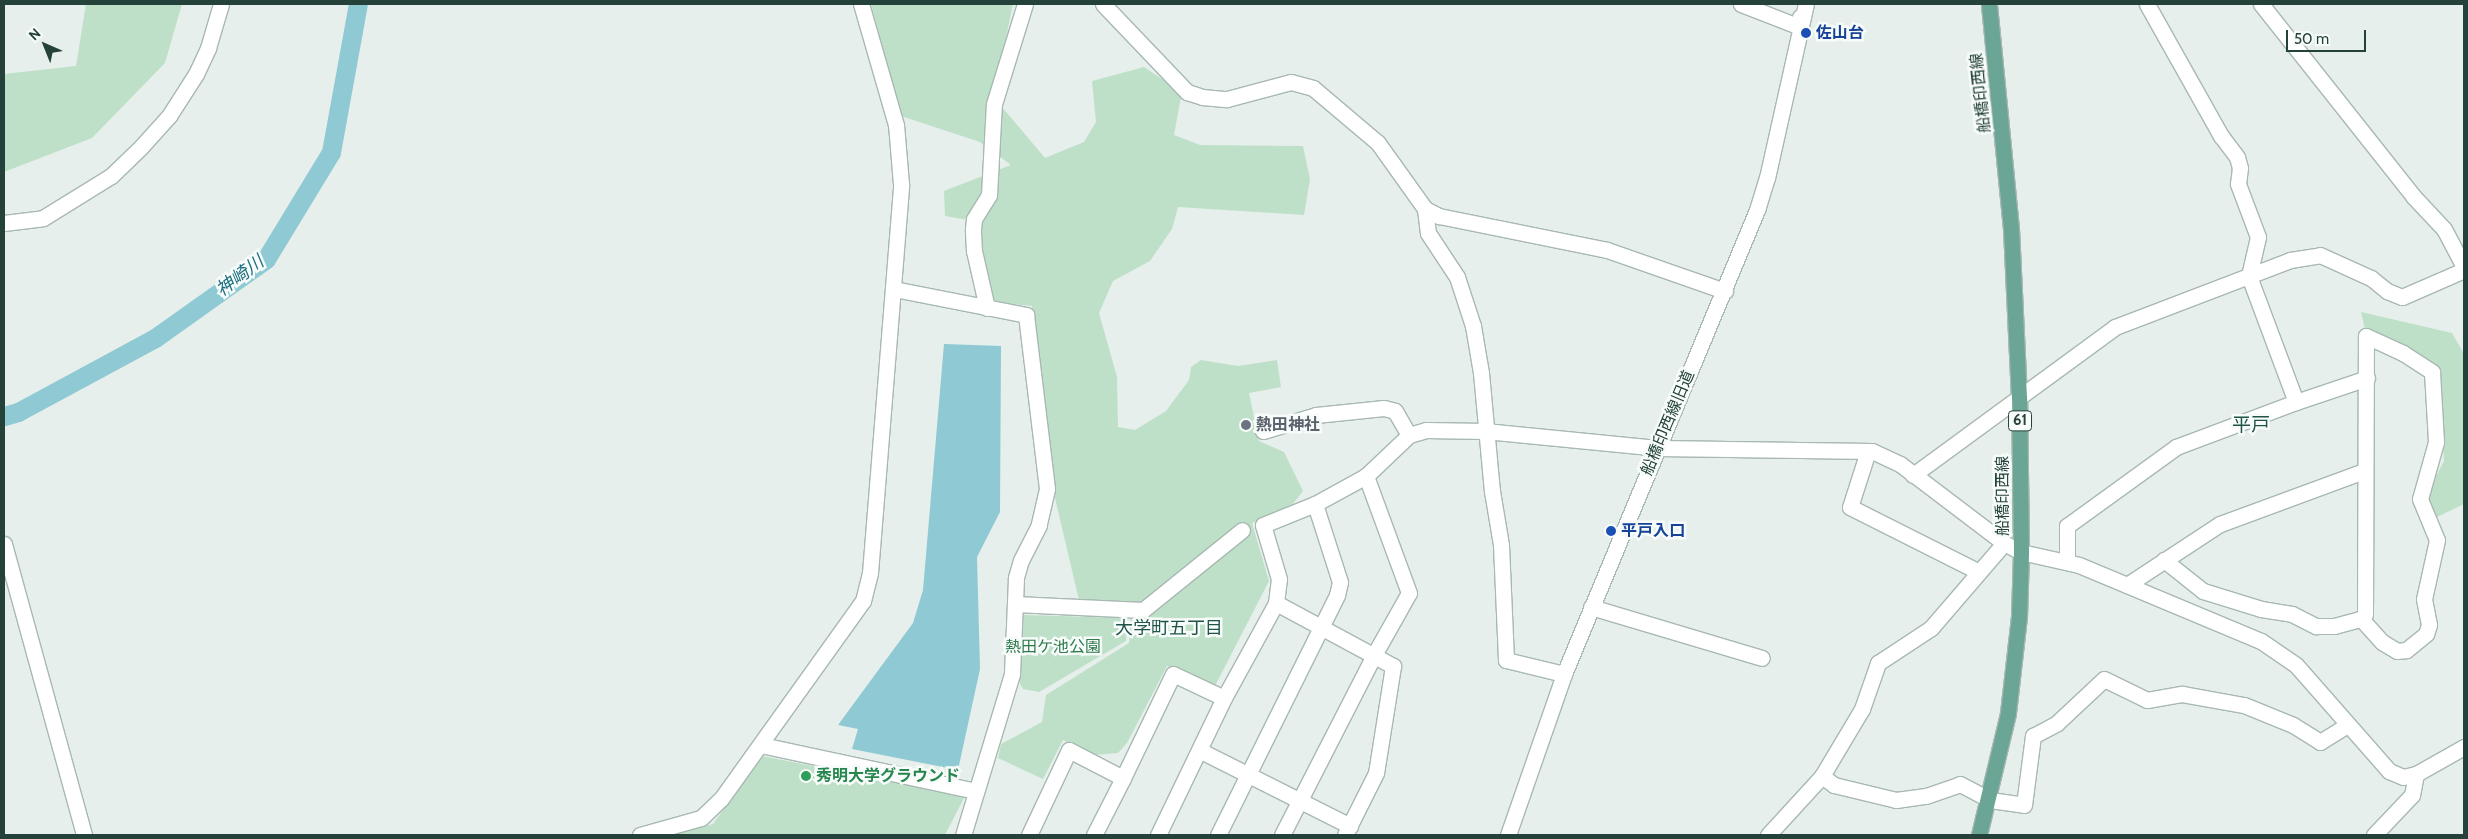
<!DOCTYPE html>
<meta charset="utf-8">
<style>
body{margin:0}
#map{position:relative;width:2468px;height:839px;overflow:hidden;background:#e6efeb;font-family:Cabin,"Noto Sans JP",sans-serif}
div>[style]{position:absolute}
.green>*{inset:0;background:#bfe0c8}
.water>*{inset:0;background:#8ec9d4}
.river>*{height:19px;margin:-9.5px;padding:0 9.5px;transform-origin:9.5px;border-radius:9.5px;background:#8ec9d4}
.roads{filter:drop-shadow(1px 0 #a8b8b2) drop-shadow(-1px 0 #a8b8b2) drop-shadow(0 1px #a8b8b2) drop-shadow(0 -1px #a8b8b2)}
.minor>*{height:15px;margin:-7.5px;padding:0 7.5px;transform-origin:7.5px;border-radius:7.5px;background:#fff}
.major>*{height:15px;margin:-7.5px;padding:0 7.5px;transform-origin:7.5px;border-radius:7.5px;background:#6aa596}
.dots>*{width:14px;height:14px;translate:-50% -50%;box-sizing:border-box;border:2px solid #f7fbf9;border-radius:50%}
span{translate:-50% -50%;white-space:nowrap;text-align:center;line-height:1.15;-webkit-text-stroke:5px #f7fbf9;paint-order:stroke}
.shield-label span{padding:1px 4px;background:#f7fbf9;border:1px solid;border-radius:4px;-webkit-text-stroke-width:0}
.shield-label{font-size:15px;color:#24423a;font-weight:700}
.transit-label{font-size:16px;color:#164399;font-weight:700}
.left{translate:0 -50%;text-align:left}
.street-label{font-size:16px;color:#24423a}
.worship-label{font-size:16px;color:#5b616d;font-weight:700}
.park-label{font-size:16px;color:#2d7a4b}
.leisure-label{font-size:16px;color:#27864d;font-weight:700}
.water-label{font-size:18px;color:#1c6f80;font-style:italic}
.neighbourhood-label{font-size:18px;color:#1f5548}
.quarter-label{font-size:19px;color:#1f5548}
.frame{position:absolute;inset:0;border:5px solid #24423a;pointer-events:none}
.north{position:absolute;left:20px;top:20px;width:50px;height:50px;-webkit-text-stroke:4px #f7fbf9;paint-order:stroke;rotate:316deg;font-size:14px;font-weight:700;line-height:20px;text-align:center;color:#24423a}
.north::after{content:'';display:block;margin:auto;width:18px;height:22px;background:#24423a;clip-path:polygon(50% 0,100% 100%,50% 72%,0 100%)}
.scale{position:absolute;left:2286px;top:30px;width:80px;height:22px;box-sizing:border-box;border:2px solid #24423a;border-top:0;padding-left:6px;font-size:15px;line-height:18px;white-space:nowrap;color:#24423a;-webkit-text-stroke:4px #f7fbf9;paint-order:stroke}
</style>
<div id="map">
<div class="green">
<i style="clip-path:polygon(86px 4px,182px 4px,165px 63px,92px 138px,4px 172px,4px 74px,76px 66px)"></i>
<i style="clip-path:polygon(871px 4px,1013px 4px,996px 87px,1002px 107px,1045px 158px,1084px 142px,1096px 122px,1092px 81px,1144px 67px,1182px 92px,1174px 135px,1200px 145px,1303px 146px,1310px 179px,1304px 215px,1178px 207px,1172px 229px,1150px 261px,1113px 281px,1099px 313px,1117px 377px,1118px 427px,1135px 430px,1166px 411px,1189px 380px,1191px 367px,1201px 360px,1238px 366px,1277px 360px,1281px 387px,1249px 393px,1259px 441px,1284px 452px,1303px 491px,1288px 510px,1252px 523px,1269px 581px,1215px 686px,1167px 666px,1127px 743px,1118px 753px,1093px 755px,1063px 740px,1043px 779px,998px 758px,1001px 744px,1042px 722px,1046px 695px,1129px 643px,1131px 616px,1082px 613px,1051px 481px,1032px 306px,992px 302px,968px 220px,945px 216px,944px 191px,1011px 165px,980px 142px,901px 116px)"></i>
<i style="clip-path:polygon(2361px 312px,2452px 333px,2464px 354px,2464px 504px,2435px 518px,2426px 495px,2444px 461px,2438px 373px,2366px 334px)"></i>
<i style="clip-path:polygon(1024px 615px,1127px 618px,1126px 641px,1039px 692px,1023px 689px,1018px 680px)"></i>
<i style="clip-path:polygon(762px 756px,965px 796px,945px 835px,672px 835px,713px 824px)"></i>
</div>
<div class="water">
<i style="clip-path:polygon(944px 344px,1001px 346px,1000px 512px,977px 557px,980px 669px,958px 770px,852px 749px,858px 729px,838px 725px,913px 623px,923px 590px)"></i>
</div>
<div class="river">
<i style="left:4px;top:416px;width:15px;rotate:-16deg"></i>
<i style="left:18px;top:412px;width:156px;rotate:-28.4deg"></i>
<i style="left:155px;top:338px;width:136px;rotate:-35.4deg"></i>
<i style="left:266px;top:259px;width:125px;rotate:-58.7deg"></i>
<i style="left:331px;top:152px;width:150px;rotate:-79.7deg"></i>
</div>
<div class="roads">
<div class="minor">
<i style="left:1103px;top:4px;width:122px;rotate:46.3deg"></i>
<i style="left:1187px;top:92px;width:16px;rotate:18deg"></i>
<i style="left:1202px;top:97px;width:25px;rotate:5deg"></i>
<i style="left:1227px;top:99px;width:66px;rotate:-14.9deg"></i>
<i style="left:1291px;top:82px;width:23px;rotate:15deg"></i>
<i style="left:1313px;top:88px;width:85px;rotate:40.2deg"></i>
<i style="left:1378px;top:143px;width:81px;rotate:54.5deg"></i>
<i style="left:1425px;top:209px;width:16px;rotate:27deg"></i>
<i style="left:1439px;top:216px;width:171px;rotate:11.4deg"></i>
<i style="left:1607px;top:250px;width:125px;rotate:19.2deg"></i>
<i style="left:1741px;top:4px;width:63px;rotate:21.3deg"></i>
<i style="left:1800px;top:27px;width:10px;rotate:-90deg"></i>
<i style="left:2261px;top:4px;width:245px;rotate:51.6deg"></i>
<i style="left:2413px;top:196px;width:45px;rotate:46.8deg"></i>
<i style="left:2444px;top:229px;width:43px;rotate:62.2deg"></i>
<i style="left:1425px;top:209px;width:24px;rotate:83deg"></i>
<i style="left:1428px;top:233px;width:53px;rotate:56.6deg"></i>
<i style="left:1457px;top:277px;width:52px;rotate:71.9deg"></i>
<i style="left:1473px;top:326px;width:48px;rotate:80.3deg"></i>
<i style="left:1481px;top:373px;width:119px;rotate:84.7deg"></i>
<i style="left:1492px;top:491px;width:55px;rotate:80.5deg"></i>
<i style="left:1501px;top:545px;width:115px;rotate:87.5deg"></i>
<i style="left:1506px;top:660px;width:60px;rotate:13.6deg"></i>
<i style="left:4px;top:223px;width:39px;rotate:-7deg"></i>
<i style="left:43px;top:218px;width:80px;rotate:-31.7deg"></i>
<i style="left:111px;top:176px;width:42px;rotate:-44deg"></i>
<i style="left:141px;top:147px;width:42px;rotate:-47.9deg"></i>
<i style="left:169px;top:116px;width:50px;rotate:-57.3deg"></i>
<i style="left:196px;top:74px;width:29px;rotate:-65deg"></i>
<i style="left:208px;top:48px;width:46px;rotate:-73.5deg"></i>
<i style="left:894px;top:289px;width:135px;rotate:11.1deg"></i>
<i style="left:1026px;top:315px;width:175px;rotate:83.1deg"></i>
<i style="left:1047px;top:489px;width:37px;rotate:103deg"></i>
<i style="left:1039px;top:525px;width:39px;rotate:117deg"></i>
<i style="left:1021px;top:560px;width:19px;rotate:106deg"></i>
<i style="left:1016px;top:578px;width:96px;rotate:92.4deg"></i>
<i style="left:1012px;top:674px;width:168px;rotate:106.9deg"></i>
<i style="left:987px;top:308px;width:58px;rotate:-102.8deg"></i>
<i style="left:974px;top:251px;width:22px;rotate:-93deg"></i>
<i style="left:973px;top:229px;width:10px;rotate:-84deg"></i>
<i style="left:974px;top:219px;width:28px;rotate:-58deg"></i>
<i style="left:989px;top:195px;width:91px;rotate:-86.9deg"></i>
<i style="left:994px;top:104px;width:105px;rotate:-72.8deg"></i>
<i style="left:2296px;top:402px;width:75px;rotate:-18.7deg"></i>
<i style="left:1263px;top:431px;width:55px;rotate:-16.8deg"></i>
<i style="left:1316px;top:415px;width:68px;rotate:-5.9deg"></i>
<i style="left:1384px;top:408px;width:11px;rotate:15deg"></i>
<i style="left:1395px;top:411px;width:28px;rotate:60deg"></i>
<i style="left:1868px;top:451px;width:59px;rotate:107.8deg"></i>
<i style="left:1850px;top:507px;width:144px;rotate:26.7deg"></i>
<i style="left:1913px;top:475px;width:250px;rotate:-36.2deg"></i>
<i style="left:2115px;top:327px;width:187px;rotate:-20.9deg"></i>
<i style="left:2290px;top:260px;width:30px;rotate:-9deg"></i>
<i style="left:2320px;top:255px;width:56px;rotate:24.3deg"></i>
<i style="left:2371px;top:278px;width:21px;rotate:39deg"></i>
<i style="left:2387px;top:291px;width:16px;rotate:22deg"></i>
<i style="left:2402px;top:297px;width:68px;rotate:-23.5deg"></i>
<i style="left:4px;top:544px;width:302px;rotate:74.6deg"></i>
<i style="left:2164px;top:560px;width:50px;rotate:38.5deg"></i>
<i style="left:2203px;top:591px;width:61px;rotate:17.2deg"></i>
<i style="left:2261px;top:609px;width:31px;rotate:9deg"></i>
<i style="left:2292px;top:614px;width:27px;rotate:27deg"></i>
<i style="left:2316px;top:626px;width:18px"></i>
<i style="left:2334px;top:626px;width:28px;rotate:-15deg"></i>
<i style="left:2361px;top:619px;width:6px;rotate:-51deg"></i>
<i style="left:2365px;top:614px;width:278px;rotate:-89.8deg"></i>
<i style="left:2366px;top:336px;width:41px;rotate:24.7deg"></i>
<i style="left:2403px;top:353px;width:35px;rotate:33deg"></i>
<i style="left:2432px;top:372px;width:70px;rotate:86.7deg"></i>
<i style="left:2436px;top:442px;width:59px;rotate:105.7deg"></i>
<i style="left:2420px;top:499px;width:44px;rotate:67.5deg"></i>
<i style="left:2437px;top:540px;width:60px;rotate:102.4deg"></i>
<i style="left:2424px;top:599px;width:26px;rotate:79deg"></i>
<i style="left:2429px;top:625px;width:9px;rotate:108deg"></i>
<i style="left:2426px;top:634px;width:26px;rotate:141deg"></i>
<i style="left:2406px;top:650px;width:9px;rotate:174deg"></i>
<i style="left:2397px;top:651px;width:17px;rotate:-149deg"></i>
<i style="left:2382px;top:642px;width:31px;rotate:-132deg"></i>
<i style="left:2067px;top:561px;width:35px;rotate:-90deg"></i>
<i style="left:2067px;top:526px;width:135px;rotate:-35.9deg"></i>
<i style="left:2176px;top:447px;width:128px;rotate:-20.6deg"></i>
<i style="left:2296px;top:402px;width:134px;rotate:-110.5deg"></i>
<i style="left:2249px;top:276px;width:40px;rotate:-77deg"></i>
<i style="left:2258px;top:237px;width:57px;rotate:-110.7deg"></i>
<i style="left:2238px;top:184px;width:16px;rotate:-83deg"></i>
<i style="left:2240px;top:168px;width:11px;rotate:-105deg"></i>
<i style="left:2237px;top:157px;width:26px;rotate:-127deg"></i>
<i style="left:2221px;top:136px;width:151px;rotate:-119.3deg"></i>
<i style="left:2127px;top:585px;width:111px;rotate:-33.3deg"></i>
<i style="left:2220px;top:524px;width:153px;rotate:-20.2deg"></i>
<i style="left:1276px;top:603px;width:133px;rotate:28.3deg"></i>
<i style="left:1393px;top:666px;width:108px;rotate:99deg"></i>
<i style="left:1376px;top:773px;width:69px;rotate:116.6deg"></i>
<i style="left:1015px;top:604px;width:128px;rotate:2.7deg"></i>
<i style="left:1143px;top:610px;width:127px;rotate:-38.9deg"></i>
<i style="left:1591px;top:607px;width:178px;rotate:16.6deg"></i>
<i style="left:761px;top:745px;width:220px;rotate:12.1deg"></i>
<i style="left:1201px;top:751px;width:167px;rotate:26.7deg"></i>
<i style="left:1822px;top:776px;width:15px;rotate:37deg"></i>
<i style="left:1834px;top:785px;width:64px;rotate:13.6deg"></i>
<i style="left:1896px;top:800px;width:30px;rotate:-8deg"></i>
<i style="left:1926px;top:796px;width:36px;rotate:-19deg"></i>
<i style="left:1960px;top:784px;width:34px;rotate:28deg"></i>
<i style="left:1990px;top:800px;width:34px;rotate:8deg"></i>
<i style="left:2024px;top:805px;width:70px;rotate:-82.6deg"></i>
<i style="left:2033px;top:736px;width:27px;rotate:-28deg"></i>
<i style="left:2057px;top:723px;width:64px;rotate:-43.1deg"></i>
<i style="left:2104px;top:679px;width:48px;rotate:26deg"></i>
<i style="left:2147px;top:700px;width:36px;rotate:-10deg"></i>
<i style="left:2182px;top:694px;width:63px;rotate:10.1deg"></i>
<i style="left:2244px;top:705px;width:53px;rotate:22.2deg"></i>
<i style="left:2293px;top:725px;width:32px;rotate:32deg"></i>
<i style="left:2320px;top:742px;width:32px;rotate:-32deg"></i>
<i style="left:640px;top:835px;width:63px;rotate:-15.6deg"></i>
<i style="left:701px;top:818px;width:28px;rotate:-44deg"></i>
<i style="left:721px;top:799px;width:244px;rotate:-54.4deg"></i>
<i style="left:863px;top:601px;width:29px;rotate:-76deg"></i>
<i style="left:870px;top:573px;width:390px;rotate:-85.4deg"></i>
<i style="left:901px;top:184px;width:59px;rotate:-94.8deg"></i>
<i style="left:896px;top:125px;width:126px;rotate:-106.1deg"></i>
<i style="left:1029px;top:835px;width:94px;rotate:-64.8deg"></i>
<i style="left:1069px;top:750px;width:61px;rotate:27.4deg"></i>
<i style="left:1123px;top:778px;width:115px;rotate:-64.3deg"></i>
<i style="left:1173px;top:674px;width:56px;rotate:25.2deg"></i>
<i style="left:1094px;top:835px;width:64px;rotate:-63deg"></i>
<i style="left:1158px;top:835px;width:152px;rotate:-64.3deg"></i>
<i style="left:1224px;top:698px;width:108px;rotate:-61.3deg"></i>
<i style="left:1276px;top:603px;width:24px;rotate:-83deg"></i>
<i style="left:1279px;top:579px;width:56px;rotate:-106.5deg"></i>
<i style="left:1263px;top:525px;width:56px;rotate:-22deg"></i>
<i style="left:1315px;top:504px;width:58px;rotate:-28.8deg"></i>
<i style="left:1366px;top:476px;width:59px;rotate:-43.6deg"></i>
<i style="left:1409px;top:435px;width:18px;rotate:-16deg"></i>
<i style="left:1426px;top:430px;width:59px;rotate:1deg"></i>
<i style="left:1485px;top:431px;width:173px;rotate:5.6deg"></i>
<i style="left:1657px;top:448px;width:215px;rotate:0.8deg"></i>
<i style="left:1872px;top:451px;width:31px;rotate:25deg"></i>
<i style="left:1900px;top:464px;width:131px;rotate:37.2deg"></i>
<i style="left:2004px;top:543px;width:19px;rotate:28deg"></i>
<i style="left:2021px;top:552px;width:59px;rotate:12.6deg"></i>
<i style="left:2079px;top:565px;width:197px;rotate:22.7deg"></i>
<i style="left:2261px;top:641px;width:42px;rotate:34.4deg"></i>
<i style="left:2296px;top:665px;width:141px;rotate:48.7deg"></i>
<i style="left:2389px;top:771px;width:15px;rotate:23deg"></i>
<i style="left:2403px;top:777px;width:13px;rotate:-13deg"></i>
<i style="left:2416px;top:774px;width:55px;rotate:-29.4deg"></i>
<i style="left:1218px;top:835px;width:268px;rotate:-63.6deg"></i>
<i style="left:1337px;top:595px;width:13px;rotate:-77deg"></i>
<i style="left:1340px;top:582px;width:82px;rotate:-107.8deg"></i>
<i style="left:1282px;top:835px;width:202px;rotate:-62.9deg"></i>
<i style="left:1374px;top:655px;width:71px;rotate:-60.6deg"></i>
<i style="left:1409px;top:593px;width:125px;rotate:-110.2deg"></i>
<i style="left:1508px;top:835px;width:170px;rotate:-70.8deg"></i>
<i style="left:1564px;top:674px;width:503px;rotate:-67.42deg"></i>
<i style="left:1757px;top:210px;width:34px;rotate:-73deg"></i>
<i style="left:1767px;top:178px;width:178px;rotate:-77.4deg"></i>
<i style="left:1768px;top:835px;width:80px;rotate:-47.5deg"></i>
<i style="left:1822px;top:776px;width:78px;rotate:-59.2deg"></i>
<i style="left:1862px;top:709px;width:49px;rotate:-70.8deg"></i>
<i style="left:1878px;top:663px;width:64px;rotate:-33.4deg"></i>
<i style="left:1931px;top:628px;width:112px;rotate:-49.3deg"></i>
<i style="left:2374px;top:835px;width:55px;rotate:-46.5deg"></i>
<i style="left:2412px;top:795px;width:21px;rotate:-79deg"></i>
</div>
<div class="major">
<i style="left:1979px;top:835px;width:125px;rotate:-76.6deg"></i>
<i style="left:2008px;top:713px;width:97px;rotate:-83.5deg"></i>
<i style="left:2019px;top:617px;width:65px;rotate:-88.2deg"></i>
<i style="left:2021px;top:552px;width:154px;rotate:-90.7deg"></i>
<i style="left:2019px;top:398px;width:169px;rotate:-92.7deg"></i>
<i style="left:2011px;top:229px;width:226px;rotate:-95.6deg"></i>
</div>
</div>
<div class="dots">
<i style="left:1806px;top:33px;background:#1a4fb4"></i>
<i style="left:1246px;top:425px;background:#6b7280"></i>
<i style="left:1611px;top:531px;background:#1a4fb4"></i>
<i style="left:806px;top:776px;background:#2e9e5b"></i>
</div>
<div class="shield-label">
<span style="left:2020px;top:421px">61</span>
</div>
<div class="transit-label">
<span class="left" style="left:1816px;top:33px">佐山台</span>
<span class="left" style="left:1621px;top:531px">平戸入口</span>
</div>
<div class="street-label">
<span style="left:1981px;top:93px;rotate:-96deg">船橋印西線</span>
<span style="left:1668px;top:423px;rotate:-67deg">船橋印西線旧道</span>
<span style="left:2003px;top:496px;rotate:-90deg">船橋印西線</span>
</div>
<div class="worship-label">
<span class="left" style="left:1256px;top:425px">熱田神社</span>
</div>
<div class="park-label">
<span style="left:1053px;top:647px">熱田ケ池公園</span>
</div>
<div class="leisure-label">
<span class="left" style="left:816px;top:776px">秀明大学グラウンド</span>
</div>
<div class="water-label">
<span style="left:240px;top:276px;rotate:-37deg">神崎川</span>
</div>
<div class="neighbourhood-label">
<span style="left:1169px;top:628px">大学町五丁目</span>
</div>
<div class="quarter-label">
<span style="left:2251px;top:425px">平戸</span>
</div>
<div class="frame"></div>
<div class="north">N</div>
<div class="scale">50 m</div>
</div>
